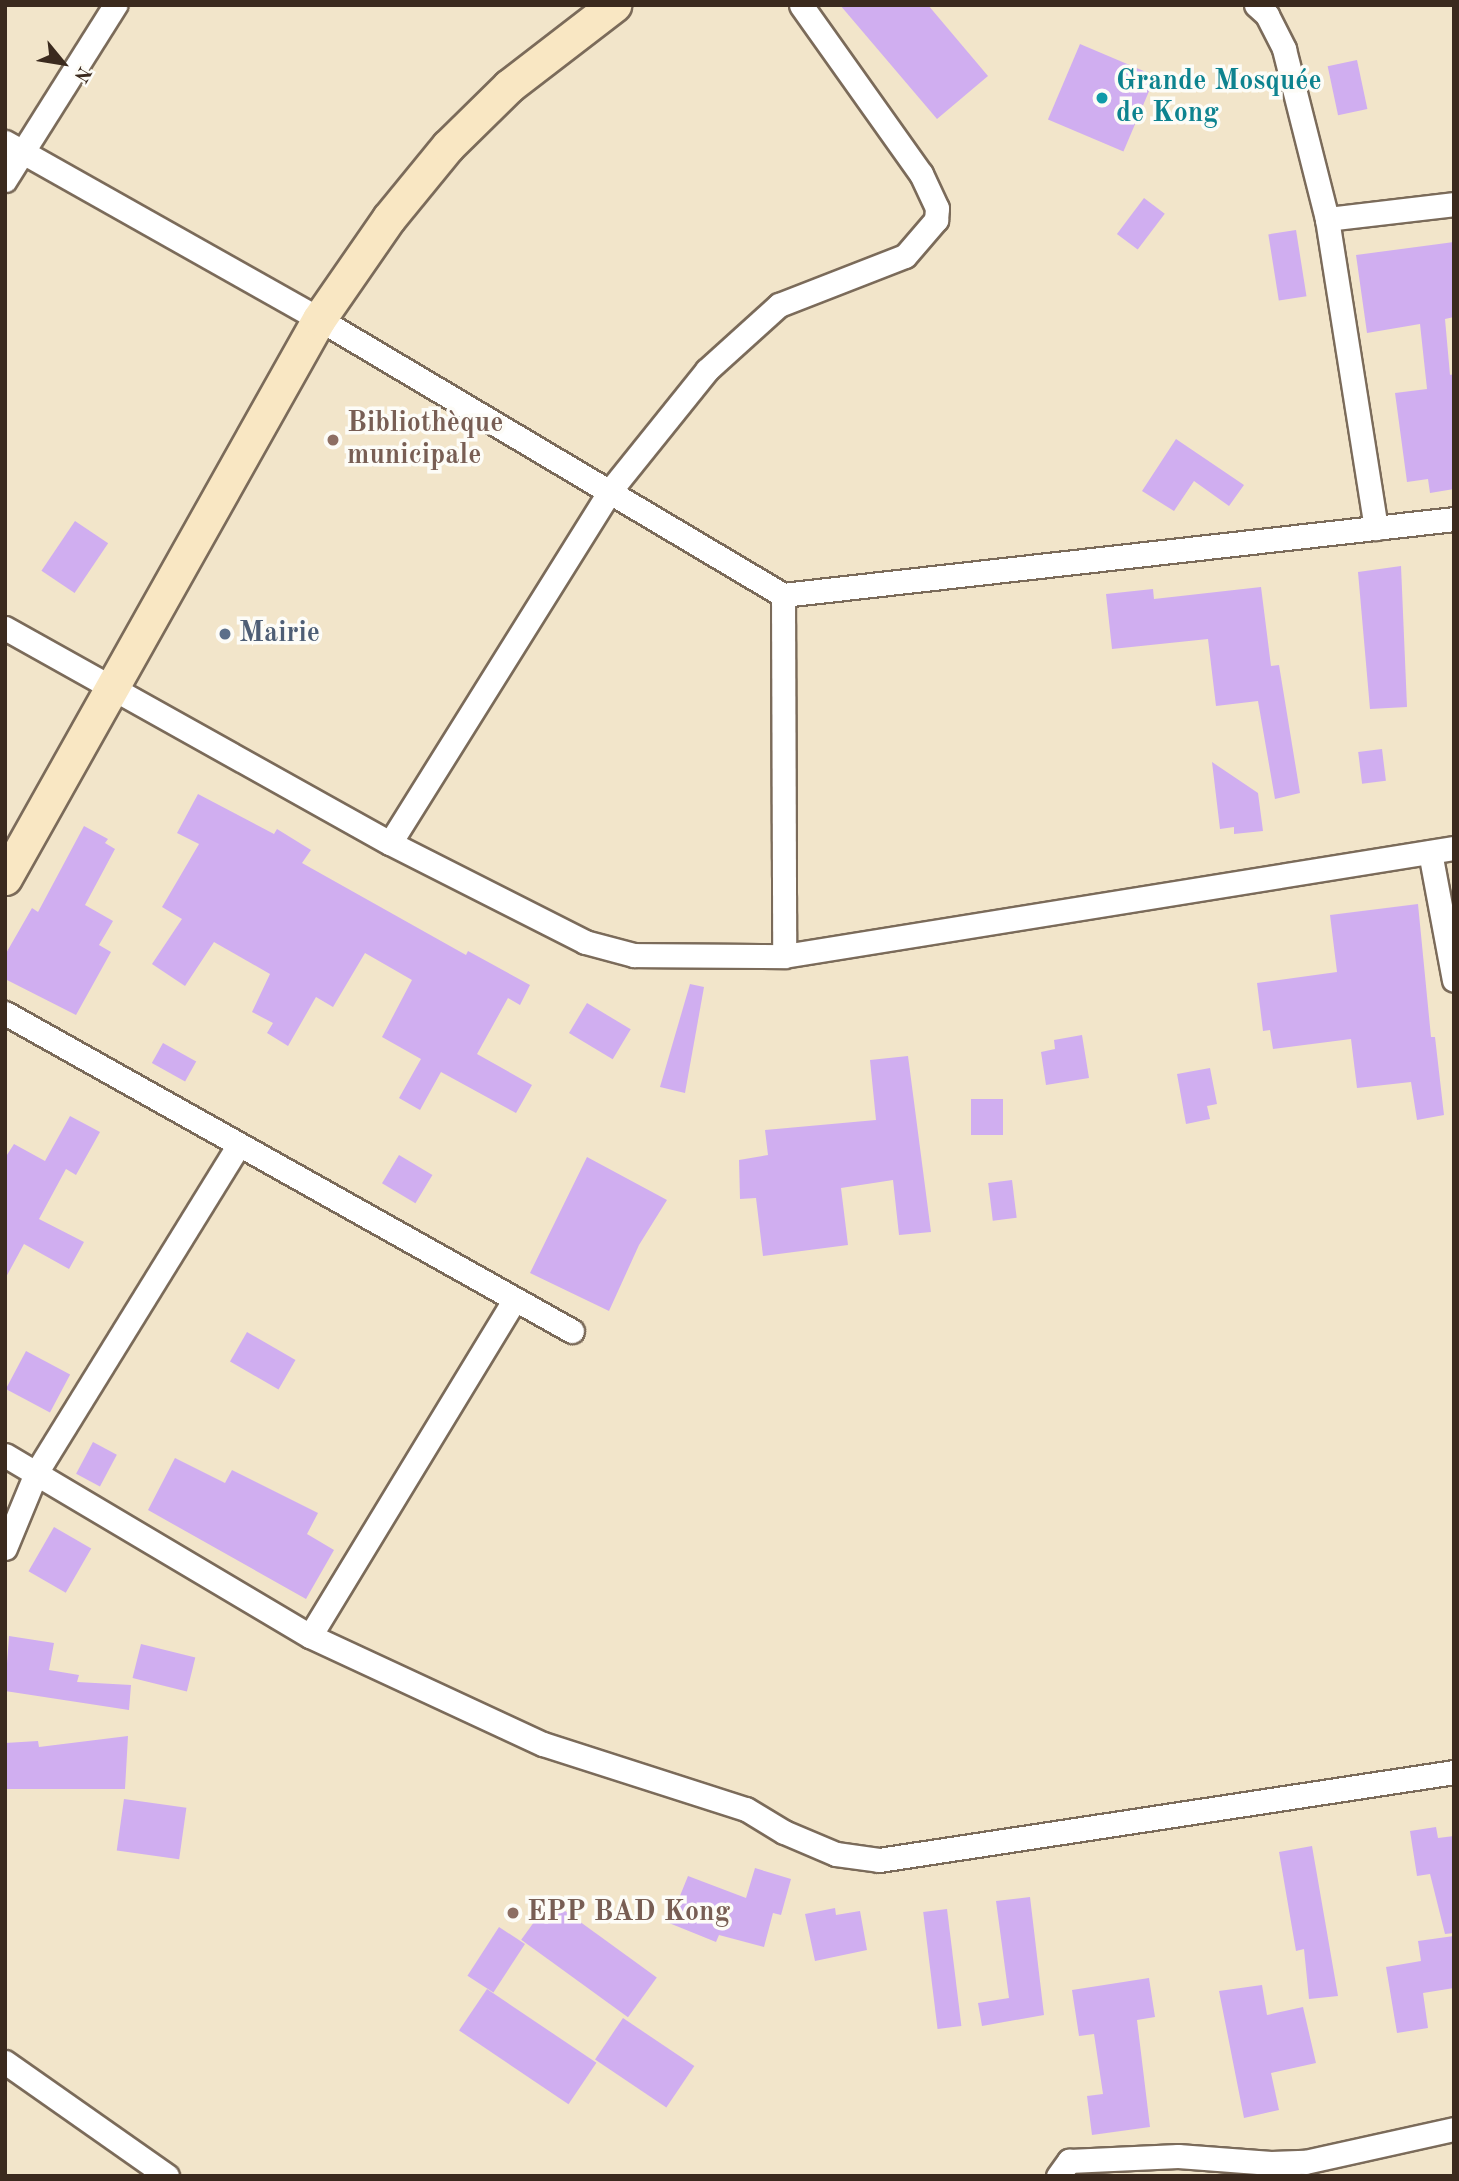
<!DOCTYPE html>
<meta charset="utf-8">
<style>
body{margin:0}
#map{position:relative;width:1459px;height:2181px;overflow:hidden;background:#f2e5ca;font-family:"Old Standard TT",serif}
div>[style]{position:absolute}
.building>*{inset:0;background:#d0aef0;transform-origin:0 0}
.roads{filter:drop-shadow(2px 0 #7b6b5a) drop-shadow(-2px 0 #7b6b5a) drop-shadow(0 2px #7b6b5a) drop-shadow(0 -2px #7b6b5a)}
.street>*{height:23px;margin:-11.5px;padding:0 11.5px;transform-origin:11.5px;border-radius:11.5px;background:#fff}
.secondary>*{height:33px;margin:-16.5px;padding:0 16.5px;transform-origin:16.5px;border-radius:16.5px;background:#f9e7c3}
.dots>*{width:19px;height:19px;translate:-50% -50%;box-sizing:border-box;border:4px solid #fdfcf7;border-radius:50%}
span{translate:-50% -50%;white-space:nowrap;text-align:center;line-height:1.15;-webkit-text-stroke:7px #fdfcf7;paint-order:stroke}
.culture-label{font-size:28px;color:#0d838f;font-weight:700}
.left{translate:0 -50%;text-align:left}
.education-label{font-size:28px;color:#785e54;font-weight:700}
.service-label{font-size:28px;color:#4e5e75;font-weight:700}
.frame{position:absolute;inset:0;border:7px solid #3b2a1e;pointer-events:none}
.north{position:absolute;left:28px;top:28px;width:70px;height:70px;-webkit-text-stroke:5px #fdfcf7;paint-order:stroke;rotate:120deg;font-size:19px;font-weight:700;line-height:28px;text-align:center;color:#3b2a1e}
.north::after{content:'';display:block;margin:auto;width:24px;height:32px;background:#3b2a1e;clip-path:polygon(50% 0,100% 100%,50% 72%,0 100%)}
</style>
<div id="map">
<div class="building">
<i style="clip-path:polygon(840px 5px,928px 5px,988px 76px,937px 119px)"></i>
<i style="left:1080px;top:44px;width:82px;height:82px;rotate:23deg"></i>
<i style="left:1357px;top:60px;width:50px;height:30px;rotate:78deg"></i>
<i style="left:1144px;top:198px;width:26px;height:45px;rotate:37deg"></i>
<i style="left:1296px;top:230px;width:67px;height:28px;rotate:81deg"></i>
<i style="clip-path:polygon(1454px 242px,1454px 317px,1445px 319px,1450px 375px,1454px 374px,1454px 489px,1430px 493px,1428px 479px,1407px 482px,1395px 393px,1427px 389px,1420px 324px,1367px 333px,1356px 255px)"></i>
<i style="clip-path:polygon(1176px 439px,1244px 485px,1229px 506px,1194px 481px,1174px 511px,1142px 491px)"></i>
<i style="left:75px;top:521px;width:40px;height:60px;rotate:34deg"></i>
<i style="clip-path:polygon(1401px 566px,1407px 707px,1370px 709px,1358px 572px)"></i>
<i style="clip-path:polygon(1261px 587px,1271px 666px,1279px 665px,1300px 793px,1275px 799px,1258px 701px,1216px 706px,1208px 639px,1112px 649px,1106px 594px,1153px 589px,1154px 599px)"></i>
<i style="left:1382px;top:749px;width:32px;height:24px;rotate:83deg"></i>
<i style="clip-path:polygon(1212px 762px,1258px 793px,1263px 831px,1234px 834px,1234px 827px,1220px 829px)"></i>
<i style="clip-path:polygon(198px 794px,274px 834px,277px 829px,311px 850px,302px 863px,466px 955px,468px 951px,530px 985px,520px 1005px,508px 998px,477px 1054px,532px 1085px,516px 1113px,441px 1072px,420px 1110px,399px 1098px,421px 1059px,382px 1037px,412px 980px,365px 953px,333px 1007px,316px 997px,288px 1046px,267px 1033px,273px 1023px,252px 1012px,270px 974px,214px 942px,185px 986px,152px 964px,182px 919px,162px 907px,199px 844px,177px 833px)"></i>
<i style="clip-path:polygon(84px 826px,108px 839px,105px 843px,115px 849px,85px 905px,113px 921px,99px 945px,111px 952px,76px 1015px,5px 979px,5px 955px,32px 908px,38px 912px)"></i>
<i style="clip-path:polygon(1418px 904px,1431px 1037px,1435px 1037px,1444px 1115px,1417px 1120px,1411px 1082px,1357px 1088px,1351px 1039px,1273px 1049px,1270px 1030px,1263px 1031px,1257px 983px,1337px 972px,1330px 915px)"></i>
<i style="clip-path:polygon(690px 984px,704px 987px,685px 1093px,660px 1087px)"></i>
<i style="left:587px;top:1003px;width:51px;height:35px;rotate:31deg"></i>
<i style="clip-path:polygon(1082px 1035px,1089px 1078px,1046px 1085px,1041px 1052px,1055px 1049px,1054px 1040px)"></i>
<i style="left:163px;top:1043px;width:38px;height:23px;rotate:29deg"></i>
<i style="clip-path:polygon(908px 1056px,931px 1232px,899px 1235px,893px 1180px,841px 1188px,848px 1245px,763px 1256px,756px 1198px,740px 1199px,739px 1160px,768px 1155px,765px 1130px,876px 1120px,870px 1060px)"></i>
<i style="clip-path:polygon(1210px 1068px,1217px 1104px,1207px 1106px,1210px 1119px,1186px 1124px,1177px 1074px)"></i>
<i style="left:1003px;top:1099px;width:36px;height:32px;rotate:90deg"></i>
<i style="clip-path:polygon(70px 1116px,100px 1132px,76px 1175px,66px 1169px,39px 1219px,84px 1242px,69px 1269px,24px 1244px,5px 1279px,5px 1158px,14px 1144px,45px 1161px)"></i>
<i style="left:399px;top:1155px;width:39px;height:33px;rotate:31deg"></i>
<i style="clip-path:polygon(587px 1157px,667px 1200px,639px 1245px,609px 1311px,530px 1273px)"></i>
<i style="left:1012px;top:1180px;width:38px;height:24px;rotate:83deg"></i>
<i style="left:247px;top:1332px;width:56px;height:34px;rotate:30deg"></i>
<i style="left:26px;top:1351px;width:50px;height:43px;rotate:28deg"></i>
<i style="left:93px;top:1442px;width:27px;height:36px;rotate:28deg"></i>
<i style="clip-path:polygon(175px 1458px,225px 1483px,232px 1470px,318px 1513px,307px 1534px,334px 1550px,306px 1599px,148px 1510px)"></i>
<i style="left:54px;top:1527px;width:43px;height:51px;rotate:30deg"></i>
<i style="clip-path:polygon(9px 1636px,54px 1643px,49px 1670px,79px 1675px,77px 1682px,131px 1685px,129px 1710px,5px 1691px)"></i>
<i style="left:141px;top:1644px;width:56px;height:35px;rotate:14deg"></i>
<i style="clip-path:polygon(128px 1736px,125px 1789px,5px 1789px,5px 1743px,38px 1741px,39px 1747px)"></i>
<i style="left:124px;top:1799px;width:63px;height:52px;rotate:8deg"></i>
<i style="clip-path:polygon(1436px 1827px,1438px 1838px,1454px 1836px,1454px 1933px,1445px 1934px,1430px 1874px,1417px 1876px,1410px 1831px)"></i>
<i style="clip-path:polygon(1312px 1846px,1338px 1996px,1309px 1999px,1304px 1949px,1296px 1951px,1279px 1852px)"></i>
<i style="clip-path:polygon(755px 1868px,791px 1879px,781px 1915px,773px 1913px,764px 1947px,719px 1935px,716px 1942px,669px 1923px,688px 1876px,746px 1898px)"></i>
<i style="clip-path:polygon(1030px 1897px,1044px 2015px,982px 2026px,978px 2003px,1009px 1998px,996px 1901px)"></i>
<i style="left:550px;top:1900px;width:132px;height:49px;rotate:36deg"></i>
<i style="clip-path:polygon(835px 1908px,836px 1915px,860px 1911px,867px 1950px,815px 1961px,805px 1914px)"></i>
<i style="left:947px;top:1909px;width:118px;height:24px;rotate:83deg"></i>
<i style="left:499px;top:1927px;width:31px;height:58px;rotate:33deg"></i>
<i style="clip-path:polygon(1454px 1936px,1454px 1988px,1423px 1993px,1428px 2028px,1397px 2033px,1386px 1967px,1421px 1961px,1418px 1941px)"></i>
<i style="clip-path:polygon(1149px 1978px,1155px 2017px,1137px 2020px,1150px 2127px,1092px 2135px,1087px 2096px,1103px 2094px,1094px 2034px,1079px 2036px,1072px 1990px)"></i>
<i style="clip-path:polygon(1262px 1985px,1267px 2015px,1303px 2007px,1316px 2063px,1271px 2073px,1279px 2110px,1244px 2118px,1219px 1991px)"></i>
<i style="left:487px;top:1989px;width:132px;height:50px;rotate:34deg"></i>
<i style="left:623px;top:2018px;width:86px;height:50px;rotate:34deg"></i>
</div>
<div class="roads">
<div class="street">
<i style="left:1256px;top:5px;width:15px;rotate:42deg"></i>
<i style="left:1267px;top:15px;width:38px;rotate:63deg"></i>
<i style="left:1284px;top:49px;width:175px;rotate:75.8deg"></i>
<i style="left:1327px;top:219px;width:313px;rotate:81deg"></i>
<i style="left:5px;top:142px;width:360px;rotate:29.4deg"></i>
<i style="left:319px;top:319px;width:540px;rotate:30.75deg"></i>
<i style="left:783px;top:595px;width:675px;rotate:-6.46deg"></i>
<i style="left:5px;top:180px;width:207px;rotate:-57.8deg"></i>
<i style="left:1327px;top:219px;width:128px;rotate:-6.7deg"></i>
<i style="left:783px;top:595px;width:361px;rotate:89.8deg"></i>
<i style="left:5px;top:628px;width:441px;rotate:29.2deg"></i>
<i style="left:390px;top:843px;width:219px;rotate:26.9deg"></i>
<i style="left:585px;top:942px;width:51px;rotate:14.9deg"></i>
<i style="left:634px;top:955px;width:150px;rotate:0.4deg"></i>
<i style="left:784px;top:956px;width:679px;rotate:-9.16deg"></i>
<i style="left:390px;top:843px;width:414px;rotate:-58deg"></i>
<i style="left:609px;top:492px;width:156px;rotate:-51.2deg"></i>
<i style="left:707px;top:370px;width:97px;rotate:-42.1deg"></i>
<i style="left:779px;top:305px;width:135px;rotate:-21.3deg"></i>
<i style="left:905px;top:256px;width:48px;rotate:-49.3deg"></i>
<i style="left:936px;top:220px;width:12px;rotate:-85deg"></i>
<i style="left:937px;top:208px;width:38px;rotate:-115deg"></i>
<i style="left:921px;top:174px;width:207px;rotate:-125.4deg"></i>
<i style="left:1430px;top:852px;width:130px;rotate:79.4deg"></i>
<i style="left:5px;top:1013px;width:650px;rotate:29.29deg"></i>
<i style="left:5px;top:1455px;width:355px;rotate:30.7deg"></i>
<i style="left:310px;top:1636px;width:257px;rotate:24.9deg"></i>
<i style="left:543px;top:1744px;width:213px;rotate:17.8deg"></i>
<i style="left:746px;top:1809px;width:44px;rotate:31.2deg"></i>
<i style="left:784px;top:1832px;width:56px;rotate:22.9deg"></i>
<i style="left:836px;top:1854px;width:43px;rotate:7.9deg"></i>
<i style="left:879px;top:1860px;width:582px;rotate:-8.7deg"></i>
<i style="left:5px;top:1548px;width:81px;rotate:-67.5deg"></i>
<i style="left:36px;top:1473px;width:384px;rotate:-58.3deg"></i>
<i style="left:310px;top:1636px;width:392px;rotate:-58.7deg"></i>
<i style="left:5px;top:2062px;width:198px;rotate:35.1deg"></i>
<i style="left:1058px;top:2176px;width:19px;rotate:-54deg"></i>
<i style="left:1069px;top:2161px;width:109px;rotate:-2.6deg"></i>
<i style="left:1178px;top:2156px;width:93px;rotate:4.3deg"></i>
<i style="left:1271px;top:2163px;width:34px;rotate:-2deg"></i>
<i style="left:1305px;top:2162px;width:153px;rotate:-12.5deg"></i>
</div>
<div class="secondary">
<i style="left:5px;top:878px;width:641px;rotate:-60.68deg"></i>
<i style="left:319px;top:319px;width:123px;rotate:-55.3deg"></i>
<i style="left:389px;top:218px;width:93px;rotate:-50.7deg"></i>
<i style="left:448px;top:146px;width:86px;rotate:-44.5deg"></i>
<i style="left:509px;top:86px;width:133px;rotate:-37.6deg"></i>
</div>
</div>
<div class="dots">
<i style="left:1102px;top:98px;background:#0f9aa8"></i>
<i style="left:333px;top:440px;background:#8d6e63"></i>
<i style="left:225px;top:634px;background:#5c6f8a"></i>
<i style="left:513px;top:1913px;background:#8d6e63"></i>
</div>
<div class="culture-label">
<span class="left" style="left:1116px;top:98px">Grande Mosquée<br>de Kong</span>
</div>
<div class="education-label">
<span class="left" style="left:347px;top:440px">Bibliothèque<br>municipale</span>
<span class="left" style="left:527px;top:1913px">EPP BAD Kong</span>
</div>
<div class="service-label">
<span class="left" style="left:239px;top:634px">Mairie</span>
</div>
<div class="frame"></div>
<div class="north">N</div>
</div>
